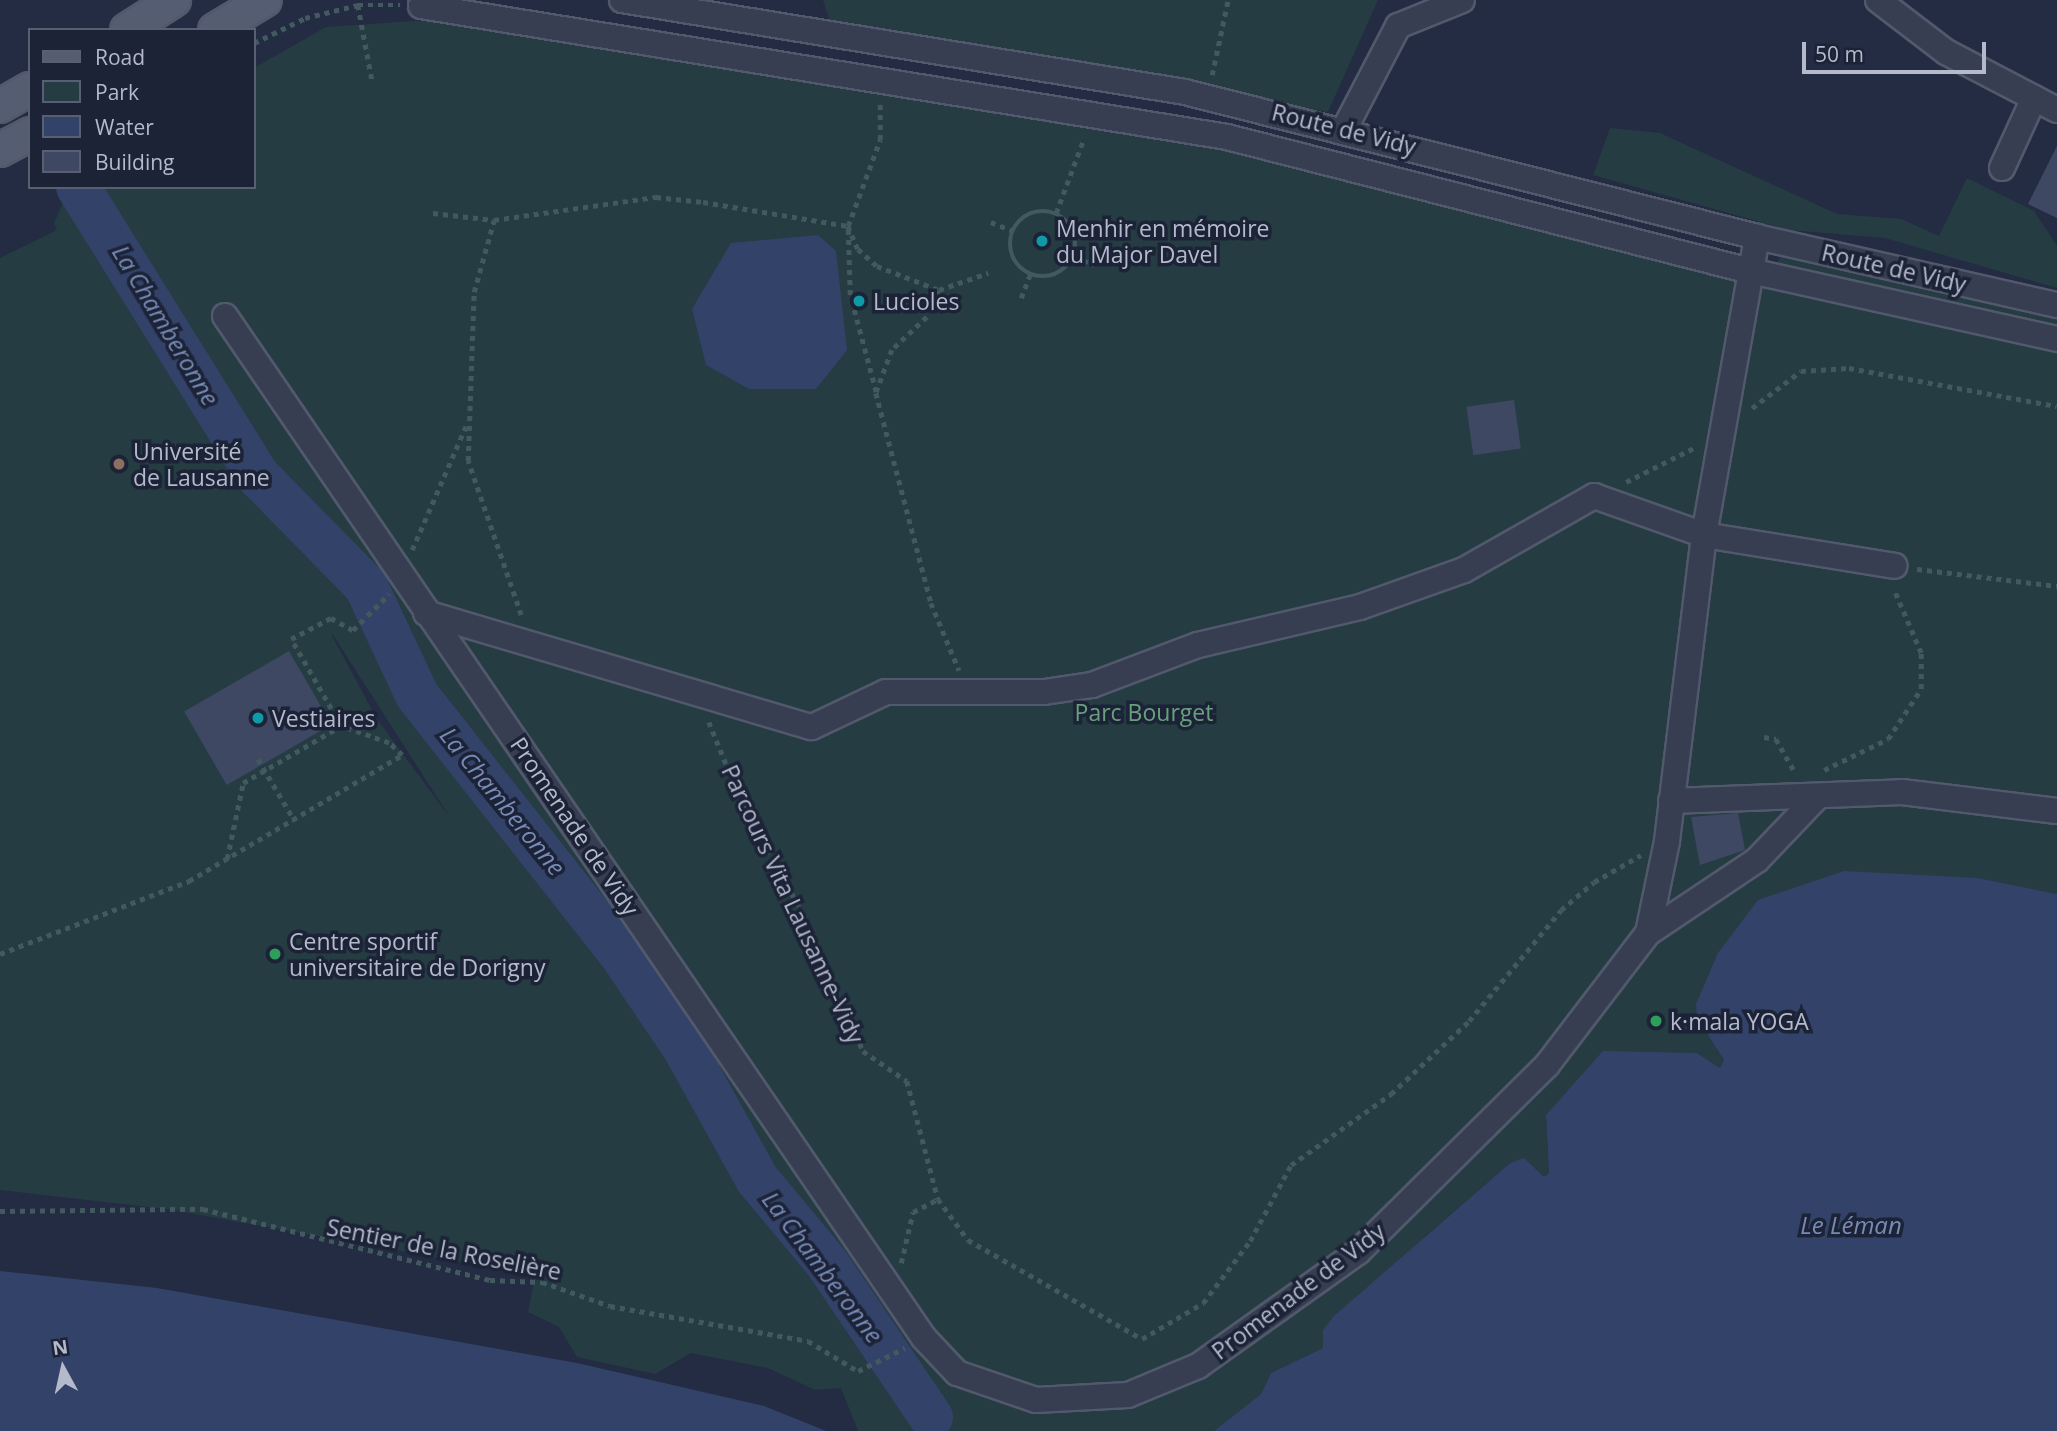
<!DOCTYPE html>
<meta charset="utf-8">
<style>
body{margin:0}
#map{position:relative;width:2057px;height:1431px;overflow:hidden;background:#232c42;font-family:"Open Sans",sans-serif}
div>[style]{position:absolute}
.green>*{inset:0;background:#253c43}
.water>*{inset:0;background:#334269}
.river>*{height:44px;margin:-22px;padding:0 22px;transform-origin:22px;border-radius:22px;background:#334269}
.building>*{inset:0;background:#3e4863;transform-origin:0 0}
.path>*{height:4.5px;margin-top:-2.25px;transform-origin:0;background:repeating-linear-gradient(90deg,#435960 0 5px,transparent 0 10px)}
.path>.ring{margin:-2.25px;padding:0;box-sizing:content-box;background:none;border:4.5px solid #435960;border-radius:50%}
.roads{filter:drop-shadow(2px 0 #52596c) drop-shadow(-2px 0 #52596c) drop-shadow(0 2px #52596c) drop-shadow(0 -2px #52596c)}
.minor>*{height:24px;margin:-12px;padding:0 12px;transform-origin:12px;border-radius:12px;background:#373e52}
.major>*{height:32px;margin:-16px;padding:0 16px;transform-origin:16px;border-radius:16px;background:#555d72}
.dots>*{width:19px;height:19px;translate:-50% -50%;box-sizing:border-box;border:4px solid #1c2337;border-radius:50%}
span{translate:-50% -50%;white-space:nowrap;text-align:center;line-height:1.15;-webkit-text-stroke:7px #1c2337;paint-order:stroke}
.street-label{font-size:23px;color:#b4bacc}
.poi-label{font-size:23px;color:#b4bacc}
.left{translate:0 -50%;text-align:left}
.park-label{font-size:23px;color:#68a07c}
.water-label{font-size:24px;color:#788bb7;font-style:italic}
.legend{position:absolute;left:28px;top:28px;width:228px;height:161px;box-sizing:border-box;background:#1c2337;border:2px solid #595f73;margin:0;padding:9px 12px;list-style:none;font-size:21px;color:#b4bacc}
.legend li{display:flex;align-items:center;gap:14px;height:35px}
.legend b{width:35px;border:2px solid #595f73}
.north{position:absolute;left:28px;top:1333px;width:70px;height:70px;-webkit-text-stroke:5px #1c2337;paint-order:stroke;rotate:352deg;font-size:19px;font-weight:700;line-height:28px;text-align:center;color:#b4bacc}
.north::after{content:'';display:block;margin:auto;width:24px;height:32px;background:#b4bacc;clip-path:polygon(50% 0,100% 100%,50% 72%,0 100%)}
.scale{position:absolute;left:1802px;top:42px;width:184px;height:32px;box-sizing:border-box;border:4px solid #b4bacc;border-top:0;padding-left:9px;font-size:21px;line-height:24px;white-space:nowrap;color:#b4bacc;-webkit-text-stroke:5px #1c2337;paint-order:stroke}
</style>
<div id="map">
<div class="green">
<i style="clip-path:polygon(823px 0,1378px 0,1328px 112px,830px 21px)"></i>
<i style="clip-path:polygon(evenodd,471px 17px,1188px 136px,1769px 282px,1780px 257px,2057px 320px,2057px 894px,1978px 878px,1697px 1018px,1724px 1060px,1720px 1068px,1697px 1053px,1546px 1115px,1549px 1173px,1544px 1177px,1524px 1159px,1510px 1163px,1423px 1238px,1413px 1263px,1405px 1256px,1323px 1330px,1323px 1348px,1271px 1373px,1261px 1394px,1214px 1431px,948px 1431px,922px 1406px,921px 1431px,858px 1431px,841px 1388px,815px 1390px,768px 1368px,691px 1353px,655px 1374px,577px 1357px,559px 1327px,528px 1312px,535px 1275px,167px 1209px,0 1190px,0 258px,57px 230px,54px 223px,70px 187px,254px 187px,254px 68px,326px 27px,471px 17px,331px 634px,333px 635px,451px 819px,377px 719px,331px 634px)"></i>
<i style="clip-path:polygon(1610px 128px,1660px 133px,1837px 214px,1901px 219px,1939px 236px,1967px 178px,2034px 211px,2057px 246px,2057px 288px,1885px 238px,1789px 230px,1593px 175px)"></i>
</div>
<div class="water">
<i style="clip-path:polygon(818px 235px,836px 251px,847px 350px,816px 389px,749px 389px,706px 365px,692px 309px,731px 243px)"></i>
<i style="clip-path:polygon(1844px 871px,1978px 878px,2057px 894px,2057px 1431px,1214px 1431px,1261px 1394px,1271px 1373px,1323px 1348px,1323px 1330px,1334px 1316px,1510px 1163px,1524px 1158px,1544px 1177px,1549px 1173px,1546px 1115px,1603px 1051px,1697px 1053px,1720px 1068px,1724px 1060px,1697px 1018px,1696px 1004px,1718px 953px,1758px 900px)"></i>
<i style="clip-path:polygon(0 1271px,157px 1288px,577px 1363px,764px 1406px,826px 1431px,0 1431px)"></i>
</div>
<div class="river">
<i style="left:78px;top:187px;width:339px;rotate:58.1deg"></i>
<i style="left:257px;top:475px;width:156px;rotate:45.5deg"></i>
<i style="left:366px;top:586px;width:120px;rotate:64.9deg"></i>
<i style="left:417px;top:695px;width:333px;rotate:51.8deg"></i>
<i style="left:623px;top:957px;width:111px;rotate:56deg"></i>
<i style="left:685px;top:1049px;width:149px;rotate:61deg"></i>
<i style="left:757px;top:1179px;width:109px;rotate:50.2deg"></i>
<i style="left:827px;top:1263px;width:186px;rotate:56deg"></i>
</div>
<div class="building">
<i style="clip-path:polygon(2057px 146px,2057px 218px,2028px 204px)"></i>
<i style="left:1514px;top:400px;width:49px;height:48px;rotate:82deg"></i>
<i style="left:289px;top:651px;width:85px;height:121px;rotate:60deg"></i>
<i style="clip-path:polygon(1738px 813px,1745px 850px,1700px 865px,1691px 817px)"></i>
</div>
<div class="path">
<i style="left:358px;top:5px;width:76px;rotate:79.4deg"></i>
<i style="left:254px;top:43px;width:57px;rotate:-26.1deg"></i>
<i style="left:305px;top:18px;width:55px;rotate:-13.8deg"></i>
<i style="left:358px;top:5px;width:42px"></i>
<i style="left:1212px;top:75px;width:77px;rotate:-78deg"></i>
<i class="ring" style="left:1010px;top:211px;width:61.5px;height:61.5px"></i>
<i style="left:433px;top:213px;width:61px;rotate:6.5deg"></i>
<i style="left:1056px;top:213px;width:80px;rotate:-69.5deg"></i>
<i style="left:991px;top:222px;width:24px;rotate:22deg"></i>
<i style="left:1074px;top:257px;width:22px;rotate:21deg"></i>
<i style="left:939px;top:290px;width:52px;rotate:-19.1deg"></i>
<i style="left:1021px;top:298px;width:26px;rotate:-69deg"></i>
<i style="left:876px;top:392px;width:100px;rotate:-105deg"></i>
<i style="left:850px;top:295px;width:69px;rotate:-91.7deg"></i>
<i style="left:848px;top:226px;width:92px;rotate:-69.6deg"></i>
<i style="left:880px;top:140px;width:37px;rotate:-90deg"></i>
<i style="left:1752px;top:408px;width:61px;rotate:-37.1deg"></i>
<i style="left:1801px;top:371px;width:48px;rotate:-3.6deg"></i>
<i style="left:1849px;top:368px;width:211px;rotate:10.4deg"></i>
<i style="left:1626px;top:482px;width:78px;rotate:-26.6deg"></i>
<i style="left:412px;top:550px;width:135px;rotate:-66.5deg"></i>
<i style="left:1917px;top:569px;width:141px;rotate:6.9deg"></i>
<i style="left:521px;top:615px;width:163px;rotate:-109deg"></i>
<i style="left:468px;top:461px;width:169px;rotate:-88deg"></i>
<i style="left:474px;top:292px;width:75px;rotate:-74.5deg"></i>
<i style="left:494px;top:220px;width:164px;rotate:-8.1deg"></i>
<i style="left:656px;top:197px;width:47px;rotate:6.1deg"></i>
<i style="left:703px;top:202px;width:147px;rotate:9.4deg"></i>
<i style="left:848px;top:226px;width:25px;rotate:67deg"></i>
<i style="left:858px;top:249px;width:25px;rotate:42deg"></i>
<i style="left:877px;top:266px;width:66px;rotate:21.2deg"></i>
<i style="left:939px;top:290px;width:30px;rotate:114deg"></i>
<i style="left:927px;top:317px;width:48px;rotate:136.7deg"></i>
<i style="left:892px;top:350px;width:46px;rotate:110.4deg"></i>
<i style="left:876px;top:393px;width:217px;rotate:75.3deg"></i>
<i style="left:931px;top:603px;width:73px;rotate:67.3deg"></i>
<i style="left:709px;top:722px;width:100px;rotate:67.8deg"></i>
<i style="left:747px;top:815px;width:115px;rotate:60.3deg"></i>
<i style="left:804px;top:915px;width:148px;rotate:66.5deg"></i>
<i style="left:863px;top:1051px;width:53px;rotate:34.3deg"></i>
<i style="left:907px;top:1081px;width:122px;rotate:75.3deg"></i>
<i style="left:938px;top:1199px;width:51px;rotate:53.8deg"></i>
<i style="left:968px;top:1240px;width:200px;rotate:29.6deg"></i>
<i style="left:1142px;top:1339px;width:71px;rotate:-30.5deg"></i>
<i style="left:1203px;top:1303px;width:78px;rotate:-52.8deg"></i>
<i style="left:1250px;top:1241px;width:86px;rotate:-61.7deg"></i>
<i style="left:1291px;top:1165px;width:123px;rotate:-35.4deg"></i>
<i style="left:1391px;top:1094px;width:107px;rotate:-43.1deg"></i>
<i style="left:1469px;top:1021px;width:144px;rotate:-50.3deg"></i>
<i style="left:1561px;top:910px;width:43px;rotate:-40.3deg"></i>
<i style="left:1594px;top:882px;width:54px;rotate:-29.9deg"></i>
<i style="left:1764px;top:737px;width:12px;rotate:9deg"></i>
<i style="left:1776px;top:739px;width:40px;rotate:60.3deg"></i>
<i style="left:258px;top:759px;width:72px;rotate:59.2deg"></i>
<i style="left:1824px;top:770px;width:71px;rotate:-25.8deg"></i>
<i style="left:1888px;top:739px;width:60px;rotate:-56.6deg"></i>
<i style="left:1921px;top:689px;width:36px;rotate:-90deg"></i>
<i style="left:1921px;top:653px;width:69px;rotate:-113.2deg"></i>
<i style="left:227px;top:859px;width:78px;rotate:-78.1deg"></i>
<i style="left:243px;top:783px;width:113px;rotate:-30.2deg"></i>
<i style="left:341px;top:726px;width:100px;rotate:-119.9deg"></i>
<i style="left:291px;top:639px;width:45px;rotate:-27.7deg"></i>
<i style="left:331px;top:618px;width:25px;rotate:29deg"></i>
<i style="left:353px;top:630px;width:51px;rotate:-45deg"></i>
<i style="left:0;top:954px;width:203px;rotate:-21.1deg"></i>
<i style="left:189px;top:881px;width:247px;rotate:-30.6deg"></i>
<i style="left:402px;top:755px;width:18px;rotate:-137deg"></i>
<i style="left:389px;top:743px;width:51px;rotate:-160.5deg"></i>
<i style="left:0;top:1211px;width:203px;rotate:-0.6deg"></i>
<i style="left:203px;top:1209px;width:296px;rotate:13.9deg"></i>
<i style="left:490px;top:1280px;width:52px;rotate:2.2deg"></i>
<i style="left:542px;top:1282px;width:72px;rotate:19.4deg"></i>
<i style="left:610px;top:1306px;width:201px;rotate:10deg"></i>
<i style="left:808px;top:1341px;width:58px;rotate:31deg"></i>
<i style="left:858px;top:1371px;width:52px;rotate:-26.1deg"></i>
<i style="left:901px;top:1263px;width:52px;rotate:-76.8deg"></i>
<i style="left:913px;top:1212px;width:28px;rotate:-27deg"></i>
</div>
<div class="roads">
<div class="minor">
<i style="left:622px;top:0;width:570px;rotate:9.28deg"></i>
<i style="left:1185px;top:92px;width:590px;rotate:14.22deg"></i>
<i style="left:1757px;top:237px;width:308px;rotate:12.8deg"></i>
<i style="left:1878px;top:0;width:86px;rotate:37.4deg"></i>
<i style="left:1946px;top:52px;width:125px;rotate:27.6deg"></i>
<i style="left:421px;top:6px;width:817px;rotate:9.23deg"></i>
<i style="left:1227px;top:137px;width:536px;rotate:14.37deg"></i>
<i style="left:1746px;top:270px;width:319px;rotate:12.5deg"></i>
<i style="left:1345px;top:128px;width:115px;rotate:-62.5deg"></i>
<i style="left:1398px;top:26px;width:69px;rotate:-22.1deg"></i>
<i style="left:2002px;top:168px;width:77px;rotate:-65.4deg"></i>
<i style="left:225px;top:316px;width:1238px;rotate:55.63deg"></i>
<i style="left:924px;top:1338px;width:48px;rotate:46.7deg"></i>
<i style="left:957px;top:1373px;width:83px;rotate:18.9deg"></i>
<i style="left:1036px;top:1400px;width:92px;rotate:-3.1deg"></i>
<i style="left:1128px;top:1395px;width:76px;rotate:-22.5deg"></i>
<i style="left:1198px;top:1366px;width:196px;rotate:-35.5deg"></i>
<i style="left:1358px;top:1252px;width:266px;rotate:-44.7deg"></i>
<i style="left:1547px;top:1065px;width:166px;rotate:-52.6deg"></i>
<i style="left:1648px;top:933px;width:94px;rotate:-78.3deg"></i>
<i style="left:1667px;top:841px;width:308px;rotate:-83.1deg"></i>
<i style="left:1704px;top:535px;width:303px;rotate:-79.9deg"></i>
<i style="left:426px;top:613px;width:402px;rotate:16.5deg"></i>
<i style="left:812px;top:727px;width:82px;rotate:-25.3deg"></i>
<i style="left:886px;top:692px;width:158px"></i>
<i style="left:1044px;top:692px;width:49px;rotate:-8.3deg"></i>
<i style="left:1092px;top:685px;width:113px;rotate:-20.7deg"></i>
<i style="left:1198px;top:645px;width:166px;rotate:-13.2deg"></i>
<i style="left:1360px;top:607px;width:110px;rotate:-19.6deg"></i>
<i style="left:1464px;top:570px;width:150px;rotate:-29.6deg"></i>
<i style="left:1594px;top:496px;width:117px;rotate:19.5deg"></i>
<i style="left:1704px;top:535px;width:193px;rotate:9.2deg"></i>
<i style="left:1671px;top:801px;width:231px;rotate:-2.2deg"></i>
<i style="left:1902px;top:792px;width:156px;rotate:7deg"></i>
<i style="left:1648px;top:933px;width:131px;rotate:-33.8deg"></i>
<i style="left:1757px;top:860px;width:84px;rotate:-46.4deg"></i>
</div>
<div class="major">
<i style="left:127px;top:30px;width:56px;rotate:-32.6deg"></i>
<i style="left:215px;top:30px;width:58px;rotate:-31deg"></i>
<i style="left:0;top:106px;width:34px;rotate:-30deg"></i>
<i style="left:0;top:150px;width:34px;rotate:-28deg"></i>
</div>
</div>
<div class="dots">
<i style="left:1042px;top:241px;background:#0f9aa8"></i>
<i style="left:859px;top:301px;background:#0f9aa8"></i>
<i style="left:119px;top:464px;background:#8d6e63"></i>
<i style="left:258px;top:718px;background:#0f9aa8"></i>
<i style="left:275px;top:954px;background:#2e9e5b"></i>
<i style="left:1656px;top:1021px;background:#2e9e5b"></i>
</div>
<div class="street-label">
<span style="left:1344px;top:129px;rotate:14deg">Route de Vidy</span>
<span style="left:1894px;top:268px;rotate:13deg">Route de Vidy</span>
<span style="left:575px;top:826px;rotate:56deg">Promenade de Vidy</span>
<span style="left:793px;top:904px;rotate:65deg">Parcours Vita Lausanne-Vidy</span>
<span style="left:444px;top:1249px;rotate:11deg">Sentier de la Roselière</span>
<span style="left:1298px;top:1291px;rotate:-37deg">Promenade de Vidy</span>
</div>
<div class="poi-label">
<span class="left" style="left:1056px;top:241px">Menhir en mémoire<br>du Major Davel</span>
<span class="left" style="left:873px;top:301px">Lucioles</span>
<span class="left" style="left:133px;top:464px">Université<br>de Lausanne</span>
<span class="left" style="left:272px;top:718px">Vestiaires</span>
<span class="left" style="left:289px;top:954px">Centre sportif<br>universitaire de Dorigny</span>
<span class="left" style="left:1670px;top:1021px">k·mala YOGA</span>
</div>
<div class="park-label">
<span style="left:1144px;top:712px">Parc Bourget</span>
</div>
<div class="water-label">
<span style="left:166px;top:325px;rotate:59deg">La Chamberonne</span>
<span style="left:503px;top:801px;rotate:51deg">La Chamberonne</span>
<span style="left:1851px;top:1225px">Le Léman</span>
<span style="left:823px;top:1267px;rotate:53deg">La Chamberonne</span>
</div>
<ul class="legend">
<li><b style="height:9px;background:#555d72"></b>Road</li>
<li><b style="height:19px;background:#253c43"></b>Park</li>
<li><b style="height:19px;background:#334269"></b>Water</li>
<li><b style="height:19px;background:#3e4863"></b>Building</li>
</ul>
<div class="north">N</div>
<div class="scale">50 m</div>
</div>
